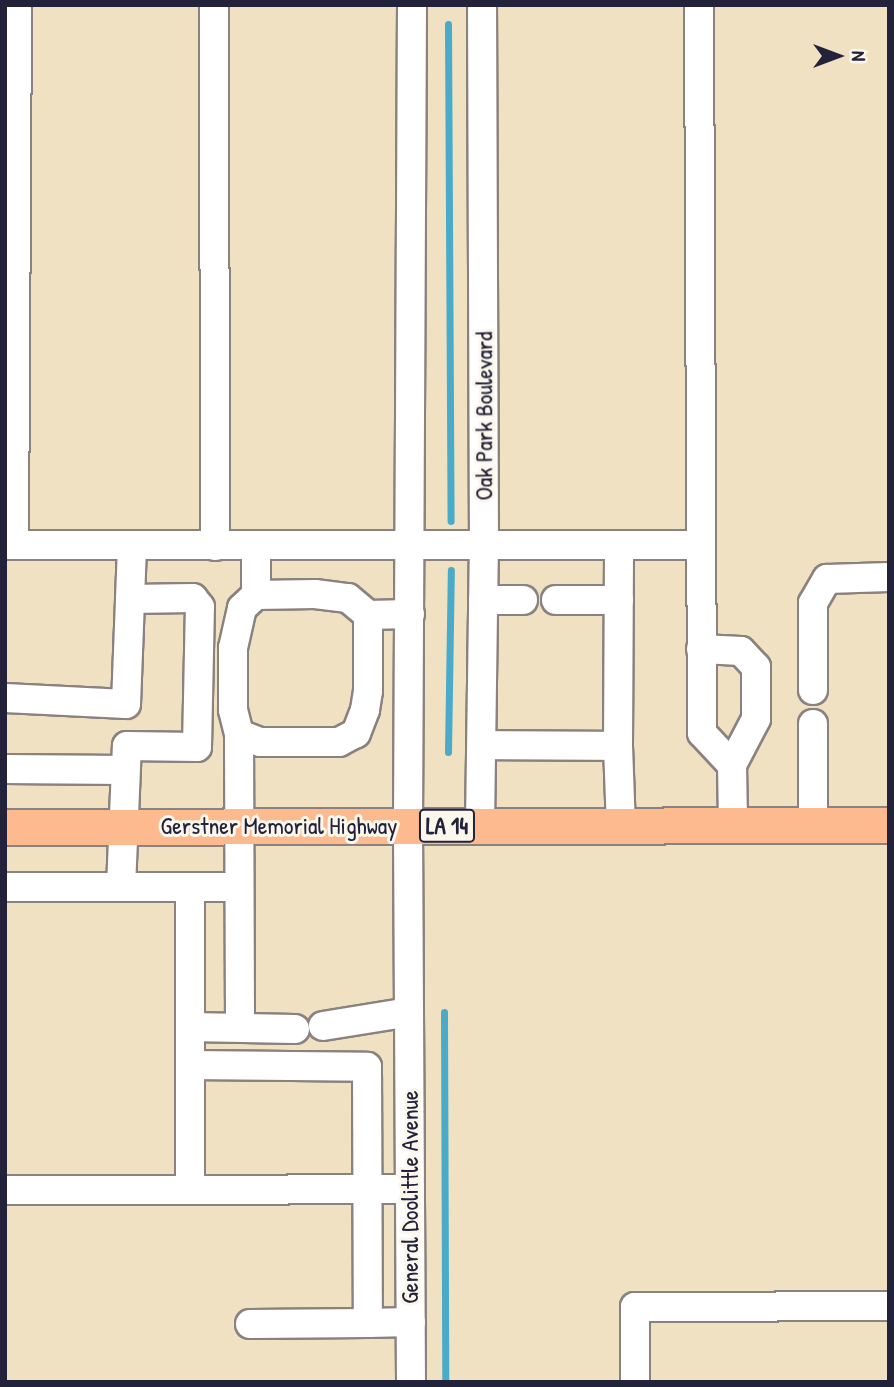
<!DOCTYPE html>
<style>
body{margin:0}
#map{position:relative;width:894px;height:1387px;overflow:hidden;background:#f1e1c3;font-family:"Patrick Hand",sans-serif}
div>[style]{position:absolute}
.stream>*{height:7px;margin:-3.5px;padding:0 3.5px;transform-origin:3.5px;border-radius:3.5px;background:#49abc8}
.roads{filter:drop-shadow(2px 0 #8a827f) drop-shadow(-2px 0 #8a827f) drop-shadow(0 2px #8a827f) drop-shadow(0 -2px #8a827f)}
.minor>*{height:28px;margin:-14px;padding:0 14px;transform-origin:14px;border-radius:14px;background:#fff}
.major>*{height:35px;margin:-17.5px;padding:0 17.5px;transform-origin:17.5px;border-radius:17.5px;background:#fcba8e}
span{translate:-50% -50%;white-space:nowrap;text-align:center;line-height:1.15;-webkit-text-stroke:6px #fbf7ec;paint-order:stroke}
.shield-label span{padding:2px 5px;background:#fbf7ec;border:2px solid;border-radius:5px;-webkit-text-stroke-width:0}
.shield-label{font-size:23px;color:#22223b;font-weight:700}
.street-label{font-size:24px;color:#22223b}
.frame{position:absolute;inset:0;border:7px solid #22223b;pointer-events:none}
.north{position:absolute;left:803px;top:21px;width:70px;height:70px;-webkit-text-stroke:5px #fbf7ec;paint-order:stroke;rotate:90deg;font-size:19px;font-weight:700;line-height:28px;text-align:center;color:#22223b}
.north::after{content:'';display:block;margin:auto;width:24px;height:32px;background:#22223b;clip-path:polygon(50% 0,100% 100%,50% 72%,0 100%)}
</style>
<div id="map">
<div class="stream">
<i style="left:448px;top:24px;width:497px;rotate:89.7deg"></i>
<i style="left:448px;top:752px;width:182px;rotate:-89.1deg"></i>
<i style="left:444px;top:1012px;width:370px;rotate:89.8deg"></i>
</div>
<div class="roads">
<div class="minor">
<i style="left:214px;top:5px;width:541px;rotate:89.89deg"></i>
<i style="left:699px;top:5px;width:728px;rotate:89.76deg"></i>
<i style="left:702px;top:733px;width:44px;rotate:46.8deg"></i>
<i style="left:732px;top:765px;width:60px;rotate:89deg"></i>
<i style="left:5px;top:545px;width:695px"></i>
<i style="left:14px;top:545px;width:540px;rotate:-89.68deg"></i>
<i style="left:256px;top:546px;width:49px;rotate:90deg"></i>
<i style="left:483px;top:600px;width:40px"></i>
<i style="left:556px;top:600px;width:63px"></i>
<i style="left:368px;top:615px;width:76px;rotate:90deg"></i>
<i style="left:368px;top:691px;width:19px;rotate:99deg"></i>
<i style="left:365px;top:710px;width:25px;rotate:111deg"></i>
<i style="left:356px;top:733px;width:19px;rotate:152deg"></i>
<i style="left:339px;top:742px;width:79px;rotate:180deg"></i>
<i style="left:260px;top:742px;width:22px;rotate:-159deg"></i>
<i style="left:239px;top:734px;width:25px;rotate:-104deg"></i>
<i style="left:233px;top:710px;width:62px;rotate:-90deg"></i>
<i style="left:233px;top:648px;width:41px;rotate:-77.3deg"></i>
<i style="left:242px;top:608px;width:19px;rotate:-43deg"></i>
<i style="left:256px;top:595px;width:59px;rotate:-1deg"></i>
<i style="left:315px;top:594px;width:33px;rotate:7deg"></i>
<i style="left:348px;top:598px;width:26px;rotate:40deg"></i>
<i style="left:368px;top:615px;width:42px;rotate:-1.4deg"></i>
<i style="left:701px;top:649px;width:40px;rotate:2.9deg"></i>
<i style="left:741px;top:651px;width:22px;rotate:47deg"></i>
<i style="left:756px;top:667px;width:52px;rotate:90deg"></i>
<i style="left:756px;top:719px;width:52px;rotate:117.6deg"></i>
<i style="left:813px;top:690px;width:87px;rotate:-90deg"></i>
<i style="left:813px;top:603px;width:28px;rotate:-60deg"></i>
<i style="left:827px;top:579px;width:62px;rotate:-1.8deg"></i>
<i style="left:5px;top:698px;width:121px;rotate:2.8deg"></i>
<i style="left:126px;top:704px;width:105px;rotate:-87.8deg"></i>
<i style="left:813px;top:724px;width:101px;rotate:90deg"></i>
<i style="left:239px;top:734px;width:293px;rotate:89.8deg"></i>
<i style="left:482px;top:745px;width:136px;rotate:0.4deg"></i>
<i style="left:618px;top:746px;width:200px;rotate:-89.7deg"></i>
<i style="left:618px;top:746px;width:80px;rotate:87.9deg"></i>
<i style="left:5px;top:769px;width:120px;rotate:0.5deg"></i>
<i style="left:480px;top:826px;width:279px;rotate:-89.2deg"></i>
<i style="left:484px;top:547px;width:542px;rotate:-90.21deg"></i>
<i style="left:5px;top:887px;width:234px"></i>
<i style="left:121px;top:887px;width:141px;rotate:-87.6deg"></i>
<i style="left:127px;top:746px;width:70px;rotate:0.8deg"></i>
<i style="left:197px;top:747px;width:140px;rotate:-88.8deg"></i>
<i style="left:200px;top:607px;width:11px;rotate:-128deg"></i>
<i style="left:193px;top:598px;width:63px;rotate:179.1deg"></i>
<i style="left:130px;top:599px;width:53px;rotate:-87.8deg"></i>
<i style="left:190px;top:888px;width:302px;rotate:90deg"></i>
<i style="left:323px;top:1026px;width:87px;rotate:-9.2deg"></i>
<i style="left:190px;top:1027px;width:105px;rotate:1.1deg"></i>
<i style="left:190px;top:1065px;width:177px;rotate:0.6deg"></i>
<i style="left:367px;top:1067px;width:256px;rotate:89.8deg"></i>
<i style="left:368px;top:1323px;width:43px;rotate:-1.3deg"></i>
<i style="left:5px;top:1190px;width:405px;rotate:-0.1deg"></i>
<i style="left:250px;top:1324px;width:118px;rotate:-0.5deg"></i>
<i style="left:411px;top:1382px;width:557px;rotate:-90.31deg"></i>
<i style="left:408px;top:825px;width:820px;rotate:-89.72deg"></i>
<i style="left:635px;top:1382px;width:75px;rotate:-90deg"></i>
<i style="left:635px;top:1307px;width:254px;rotate:-0.2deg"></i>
</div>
<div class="major">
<i style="left:5px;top:827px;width:884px;rotate:-0.13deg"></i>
</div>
</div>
<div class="shield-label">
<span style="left:447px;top:826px">LA 14</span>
</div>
<div class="street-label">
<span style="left:484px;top:416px;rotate:-90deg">Oak Park Boulevard</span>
<span style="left:279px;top:826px">Gerstner Memorial Highway</span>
<span style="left:410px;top:1197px;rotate:-90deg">General Doolittle Avenue</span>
</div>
<div class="frame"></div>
<div class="north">N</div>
</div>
